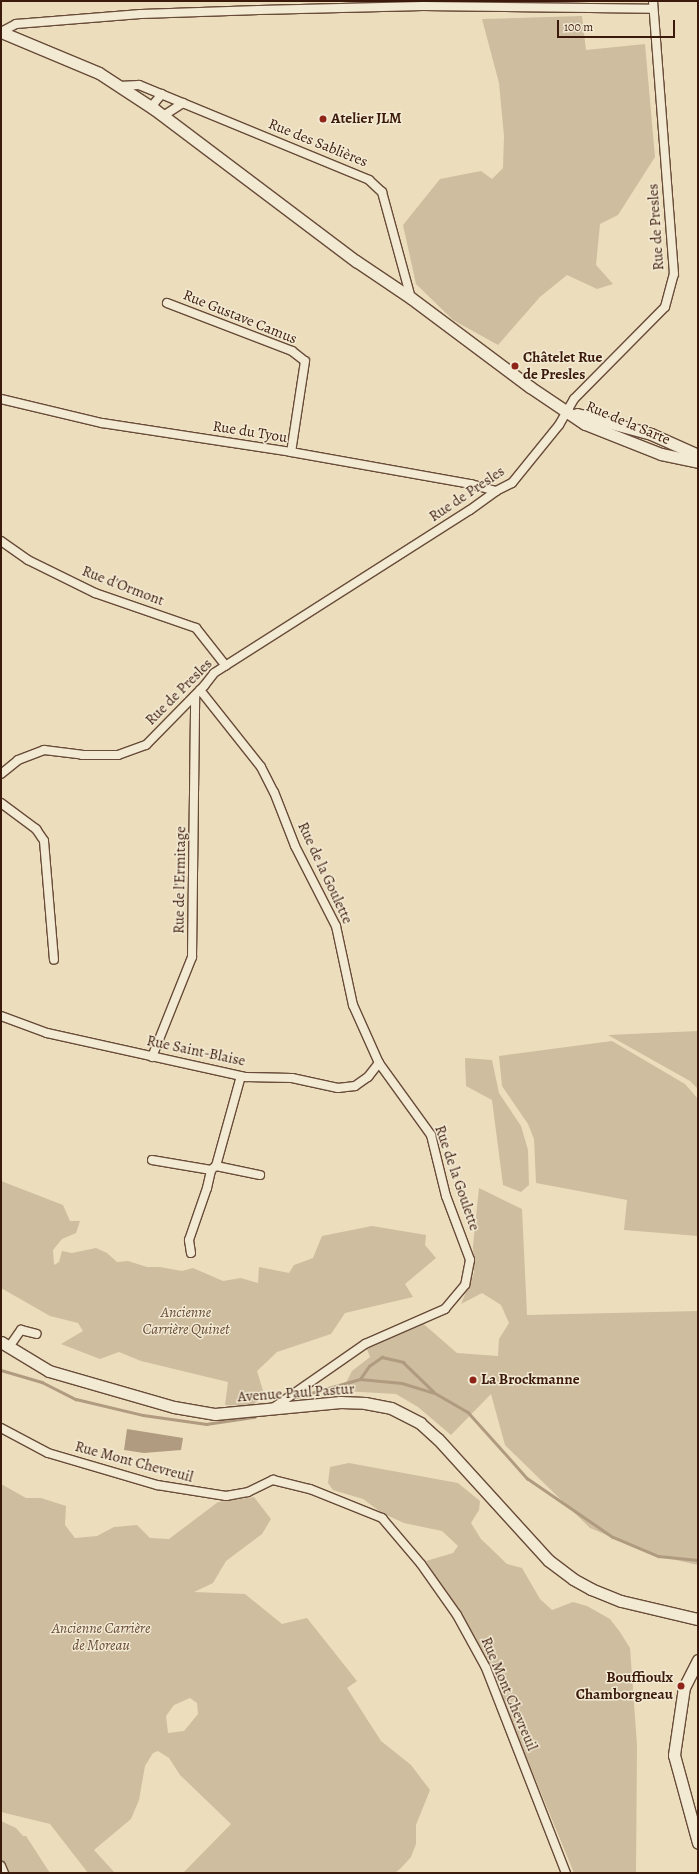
<!DOCTYPE html>
<meta charset="utf-8">
<style>
body{margin:0}
#map{position:relative;width:699px;height:1874px;overflow:hidden;background:#ecdebd;font-family:Alegreya,serif}
div>[style]{position:absolute}
.green>*{inset:0;background:#cebd9f}
.water>*{inset:0;background:#b09b80}
.stream>*{height:2.5px;margin:-1.25px;padding:0 1.25px;transform-origin:1.25px;border-radius:1.25px;background:#b09b80}
.roads{filter:drop-shadow(1px 0 #684b38) drop-shadow(-1px 0 #684b38) drop-shadow(0 1px #684b38) drop-shadow(0 -1px #684b38)}
.street>*{height:8px;margin:-4px;padding:0 4px;transform-origin:4px;border-radius:4px;background:#f3ead4}
.secondary>*{height:11px;margin:-5.5px;padding:0 5.5px;transform-origin:5.5px;border-radius:5.5px;background:#f3ead4}
.dots>*{width:11px;height:11px;translate:-50% -50%;box-sizing:border-box;border:2px solid #f3ead4;border-radius:50%}
span{translate:-50% -50%;white-space:nowrap;text-align:center;line-height:1.15;-webkit-text-stroke:3px #f3ead4;paint-order:stroke}
.poi-label{font-size:15px;color:#3c1a0b;font-weight:700}
.left{translate:0 -50%;text-align:left}
.right{translate:-100% -50%;text-align:right}
.street-label{font-size:15px;color:#3c1a0b}
.park-label{font-size:15px;color:#684b37;font-style:italic}
.frame{position:absolute;inset:0;border:2px solid #3c1a0b;pointer-events:none}
.scale{position:absolute;left:557px;top:20px;width:118px;height:18px;box-sizing:border-box;border:2px solid #3c1a0b;border-top:0;padding-left:5px;font-size:12px;line-height:14px;white-space:nowrap;color:#3c1a0b;-webkit-text-stroke:3px #f3ead4;paint-order:stroke}
</style>
<div id="map">
<div class="green">
<i style="clip-path:polygon(582px 16px,586px 50px,645px 44px,655px 157px,618px 215px,600px 224px,596px 265px,613px 284px,597px 289px,567px 275px,540px 297px,498px 345px,453px 320px,416px 284px,403px 225px,440px 179px,481px 171px,492px 179px,503px 168px,504px 136px,499px 83px,482px 19px)"></i>
<i style="clip-path:polygon(698px 1031px,698px 1089px,690px 1081px,608px 1035px)"></i>
<i style="clip-path:polygon(612px 1041px,685px 1084px,698px 1099px,698px 1236px,624px 1230px,627px 1200px,536px 1183px,534px 1139px,528px 1124px,502px 1086px,499px 1056px)"></i>
<i style="clip-path:polygon(465px 1058px,492px 1060px,499px 1093px,521px 1126px,528px 1150px,529px 1185px,521px 1192px,503px 1185px,492px 1100px,466px 1086px)"></i>
<i style="clip-path:polygon(1px 1181px,63px 1205px,70px 1221px,80px 1221px,76px 1233px,62px 1239px,53px 1250px,54px 1265px,59px 1262px,62px 1251px,72px 1253px,96px 1248px,107px 1253px,117px 1262px,128px 1261px,147px 1267px,160px 1267px,182px 1271px,193px 1268px,223px 1281px,241px 1278px,258px 1283px,259px 1267px,289px 1273px,294px 1265px,313px 1258px,322px 1236px,372px 1226px,426px 1235px,425px 1245px,436px 1258px,405px 1284px,413px 1297px,345px 1313px,331px 1334px,277px 1352px,257px 1371px,265px 1397px,251px 1406px,225px 1405px,228px 1382px,141px 1361px,119px 1352px,100px 1359px,61px 1344px,83px 1331px,78px 1323px,50px 1316px,1px 1288px)"></i>
<i style="clip-path:polygon(479px 1188px,522px 1209px,527px 1315px,698px 1311px,698px 1565px,654px 1555px,590px 1528px,505px 1445px,491px 1394px,451px 1435px,418px 1407px,396px 1394px,342px 1391px,352px 1371px,370px 1357px,365px 1344px,419px 1320px,457px 1353px,498px 1356px,499px 1339px,509px 1323px,501px 1305px,482px 1293px,461px 1304px,474px 1273px,473px 1246px)"></i>
<i style="clip-path:polygon(349px 1463px,458px 1483px,480px 1501px,479px 1510px,471px 1523px,481px 1539px,507px 1564px,522px 1568px,540px 1599px,552px 1610px,573px 1602px,587px 1606px,610px 1619px,620px 1632px,630px 1648px,637px 1745px,636px 1873px,574px 1873px,483px 1652px,426px 1561px,453px 1553px,458px 1546px,442px 1531px,404px 1523px,382px 1513px,363px 1499px,333px 1490px,328px 1483px,330px 1467px)"></i>
<i style="clip-path:polygon(evenodd,1px 1484px,26px 1498px,41px 1498px,66px 1506px,65px 1525px,75px 1538px,97px 1536px,114px 1527px,137px 1525px,150px 1538px,169px 1539px,218px 1502px,254px 1497px,271px 1519px,262px 1534px,226px 1561px,213px 1583px,194px 1592px,245px 1594px,282px 1624px,307px 1618px,357px 1681px,347px 1688px,381px 1741px,411px 1765px,430px 1790px,416px 1825px,416px 1844px,411px 1857px,401px 1868px,395px 1873px,183px 1873px,231px 1824px,180px 1775px,169px 1758px,158px 1751px,153px 1753px,145px 1766px,139px 1800px,131px 1819px,94px 1850px,115px 1873px,88px 1873px,50px 1824px,1px 1812px,1px 1484px,190px 1698px,197px 1703px,198px 1714px,184px 1731px,168px 1733px,166px 1716px,174px 1705px,190px 1698px)"></i>
<i style="clip-path:polygon(1px 1821px,16px 1828px,23px 1836px,26px 1836px,50px 1873px,6px 1873px,1px 1864px)"></i>
</div>
<div class="water">
<i style="clip-path:polygon(127px 1429px,183px 1438px,181px 1450px,144px 1453px,124px 1450px)"></i>
</div>
<div class="stream">
<i style="left:1px;top:1370px;width:43px;rotate:16.3deg"></i>
<i style="left:42px;top:1382px;width:38px;rotate:27deg"></i>
<i style="left:76px;top:1399px;width:69px;rotate:13.4deg"></i>
<i style="left:143px;top:1415px;width:64px;rotate:8.1deg"></i>
<i style="left:206px;top:1424px;width:49px;rotate:-8.3deg"></i>
<i style="left:360px;top:1379px;width:16px;rotate:-55deg"></i>
<i style="left:369px;top:1366px;width:16px;rotate:-35deg"></i>
<i style="left:382px;top:1357px;width:22px;rotate:13deg"></i>
<i style="left:403px;top:1362px;width:43px;rotate:44.1deg"></i>
<i style="left:297px;top:1397px;width:66px;rotate:-15.9deg"></i>
<i style="left:360px;top:1379px;width:42px;rotate:5.4deg"></i>
<i style="left:402px;top:1383px;width:34px;rotate:17deg"></i>
<i style="left:435px;top:1393px;width:38px;rotate:30deg"></i>
<i style="left:468px;top:1412px;width:89px;rotate:48.2deg"></i>
<i style="left:527px;top:1478px;width:104px;rotate:34.5deg"></i>
<i style="left:613px;top:1537px;width:49px;rotate:22.9deg"></i>
<i style="left:658px;top:1556px;width:40px;rotate:5.7deg"></i>
</div>
<div class="roads">
<div class="street">
<i style="left:1px;top:32px;width:17px;rotate:-28deg"></i>
<i style="left:16px;top:24px;width:125px;rotate:-4.6deg"></i>
<i style="left:141px;top:14px;width:118px;rotate:-1.9deg"></i>
<i style="left:259px;top:10px;width:164px;rotate:-1.4deg"></i>
<i style="left:423px;top:6px;width:230px;rotate:0.7deg"></i>
<i style="left:119px;top:86px;width:20px;rotate:-3deg"></i>
<i style="left:139px;top:85px;width:249px;rotate:22.4deg"></i>
<i style="left:369px;top:180px;width:18px;rotate:43deg"></i>
<i style="left:382px;top:192px;width:110px;rotate:74.7deg"></i>
<i style="left:151px;top:107px;width:17px;rotate:-50deg"></i>
<i style="left:163px;top:116px;width:24px;rotate:-33deg"></i>
<i style="left:167px;top:303px;width:134px;rotate:21deg"></i>
<i style="left:292px;top:351px;width:16px;rotate:38deg"></i>
<i style="left:305px;top:361px;width:92px;rotate:98.7deg"></i>
<i style="left:1px;top:399px;width:104px;rotate:13.4deg"></i>
<i style="left:102px;top:423px;width:191px;rotate:8.7deg"></i>
<i style="left:291px;top:452px;width:183px;rotate:10.1deg"></i>
<i style="left:471px;top:484px;width:26px;rotate:16deg"></i>
<i style="left:1px;top:541px;width:33px;rotate:35deg"></i>
<i style="left:28px;top:560px;width:75px;rotate:26.2deg"></i>
<i style="left:95px;top:593px;width:107px;rotate:19.1deg"></i>
<i style="left:196px;top:628px;width:48px;rotate:51.7deg"></i>
<i style="left:200px;top:690px;width:98px;rotate:51.6deg"></i>
<i style="left:261px;top:767px;width:28px;rotate:63deg"></i>
<i style="left:274px;top:792px;width:58px;rotate:68.7deg"></i>
<i style="left:295px;top:846px;width:90px;rotate:62.9deg"></i>
<i style="left:336px;top:926px;width:81px;rotate:77.9deg"></i>
<i style="left:353px;top:1005px;width:64px;rotate:65.9deg"></i>
<i style="left:379px;top:1063px;width:89px;rotate:54.2deg"></i>
<i style="left:431px;top:1135px;width:63px;rotate:76.2deg"></i>
<i style="left:446px;top:1196px;width:68px;rotate:69.4deg"></i>
<i style="left:470px;top:1260px;width:25px;rotate:101deg"></i>
<i style="left:465px;top:1285px;width:31px;rotate:130deg"></i>
<i style="left:445px;top:1309px;width:87px;rotate:156.4deg"></i>
<i style="left:365px;top:1344px;width:112px;rotate:145.2deg"></i>
<i style="left:1px;top:774px;width:22px;rotate:-39deg"></i>
<i style="left:18px;top:760px;width:28px;rotate:-21deg"></i>
<i style="left:44px;top:750px;width:38px;rotate:7deg"></i>
<i style="left:82px;top:755px;width:36px"></i>
<i style="left:118px;top:755px;width:30px;rotate:-20deg"></i>
<i style="left:146px;top:745px;width:83px;rotate:-45.5deg"></i>
<i style="left:204px;top:686px;width:16px;rotate:-52deg"></i>
<i style="left:214px;top:673px;width:303px;rotate:-32.5deg"></i>
<i style="left:470px;top:510px;width:32px;rotate:-36deg"></i>
<i style="left:496px;top:491px;width:18px;rotate:-27deg"></i>
<i style="left:512px;top:483px;width:75px;rotate:-51deg"></i>
<i style="left:559px;top:425px;width:30px;rotate:-60deg"></i>
<i style="left:574px;top:399px;width:129px;rotate:-45.3deg"></i>
<i style="left:665px;top:307px;width:34px;rotate:-75deg"></i>
<i style="left:674px;top:274px;width:274px;rotate:-94.4deg"></i>
<i style="left:1px;top:803px;width:44px;rotate:36.6deg"></i>
<i style="left:36px;top:829px;width:14px;rotate:56deg"></i>
<i style="left:44px;top:841px;width:119px;rotate:85.2deg"></i>
<i style="left:1px;top:1016px;width:49px;rotate:20.3deg"></i>
<i style="left:47px;top:1033px;width:204px;rotate:12.5deg"></i>
<i style="left:246px;top:1077px;width:46px;rotate:1.2deg"></i>
<i style="left:292px;top:1078px;width:47px;rotate:12.3deg"></i>
<i style="left:338px;top:1088px;width:17px;rotate:-7deg"></i>
<i style="left:355px;top:1086px;width:16px;rotate:-35deg"></i>
<i style="left:368px;top:1077px;width:18px;rotate:-52deg"></i>
<i style="left:152px;top:1057px;width:108px;rotate:-68.2deg"></i>
<i style="left:192px;top:957px;width:261px;rotate:-89.3deg"></i>
<i style="left:152px;top:1160px;width:60px;rotate:9.6deg"></i>
<i style="left:216px;top:1166px;width:45px;rotate:11.6deg"></i>
<i style="left:211px;top:1170px;width:6px;rotate:-39deg"></i>
<i style="left:216px;top:1166px;width:93px;rotate:-74.5deg"></i>
<i style="left:191px;top:1253px;width:13px;rotate:-99deg"></i>
<i style="left:189px;top:1240px;width:55px;rotate:-70.9deg"></i>
<i style="left:207px;top:1188px;width:18px;rotate:-77deg"></i>
<i style="left:9px;top:1347px;width:21px;rotate:-55deg"></i>
<i style="left:21px;top:1330px;width:16px;rotate:14deg"></i>
<i style="left:1px;top:1428px;width:53px;rotate:28deg"></i>
<i style="left:48px;top:1453px;width:114px;rotate:16.4deg"></i>
<i style="left:157px;top:1485px;width:70px;rotate:9.1deg"></i>
<i style="left:226px;top:1496px;width:22px;rotate:-10deg"></i>
<i style="left:248px;top:1492px;width:28px;rotate:-26deg"></i>
<i style="left:273px;top:1480px;width:38px;rotate:14deg"></i>
<i style="left:310px;top:1489px;width:78px;rotate:21.9deg"></i>
<i style="left:382px;top:1518px;width:60px;rotate:49.7deg"></i>
<i style="left:421px;top:1564px;width:62px;rotate:54.8deg"></i>
<i style="left:457px;top:1615px;width:60px;rotate:61.3deg"></i>
<i style="left:486px;top:1668px;width:220px;rotate:68.7deg"></i>
<i style="left:1px;top:1866px;width:8px;rotate:67deg"></i>
</div>
<div class="secondary">
<i style="left:1px;top:32px;width:106px;rotate:22.7deg"></i>
<i style="left:99px;top:73px;width:66px;rotate:33.2deg"></i>
<i style="left:154px;top:109px;width:253px;rotate:37deg"></i>
<i style="left:356px;top:261px;width:66px;rotate:33.9deg"></i>
<i style="left:411px;top:298px;width:149px;rotate:36.8deg"></i>
<i style="left:530px;top:387px;width:66px;rotate:33.9deg"></i>
<i style="left:585px;top:424px;width:82px;rotate:21.5deg"></i>
<i style="left:661px;top:454px;width:38px;rotate:12deg"></i>
<i style="left:577px;top:414px;width:77px;rotate:15.1deg"></i>
<i style="left:651px;top:434px;width:51px;rotate:24.1deg"></i>
<i style="left:1px;top:1342px;width:56px;rotate:31.1deg"></i>
<i style="left:49px;top:1371px;width:130px;rotate:16.1deg"></i>
<i style="left:174px;top:1407px;width:42px;rotate:9.7deg"></i>
<i style="left:215px;top:1414px;width:126px;rotate:-5.5deg"></i>
<i style="left:340px;top:1402px;width:25px;rotate:2deg"></i>
<i style="left:365px;top:1403px;width:26px;rotate:11deg"></i>
<i style="left:391px;top:1408px;width:33px;rotate:27deg"></i>
<i style="left:420px;top:1423px;width:24px;rotate:42deg"></i>
<i style="left:438px;top:1439px;width:164px;rotate:47.7deg"></i>
<i style="left:548px;top:1560px;width:31px;rotate:37deg"></i>
<i style="left:573px;top:1579px;width:21px;rotate:29deg"></i>
<i style="left:591px;top:1589px;width:32px;rotate:22deg"></i>
<i style="left:621px;top:1601px;width:79px;rotate:13.2deg"></i>
<i style="left:698px;top:1660px;width:30px;rotate:117deg"></i>
<i style="left:684px;top:1687px;width:69px;rotate:98.4deg"></i>
<i style="left:674px;top:1755px;width:91px;rotate:74.7deg"></i>
</div>
</div>
<div class="dots">
<i style="left:323px;top:119px;background:#8f2418"></i>
<i style="left:515px;top:366px;background:#8f2418"></i>
<i style="left:473px;top:1380px;background:#8f2418"></i>
<i style="left:681px;top:1686px;background:#8f2418"></i>
</div>
<div class="poi-label">
<span class="left" style="left:331px;top:119px">Atelier JLM</span>
<span class="left" style="left:523px;top:366px">Châtelet Rue<br>de Presles</span>
<span class="left" style="left:481px;top:1380px">La Brockmanne</span>
<span class="right" style="left:673px;top:1686px">Bouffioulx<br>Chamborgneau</span>
</div>
<div class="street-label">
<span style="left:318px;top:143px;rotate:22deg">Rue des Sablières</span>
<span style="left:656px;top:227px;rotate:-94deg">Rue de Presles</span>
<span style="left:240px;top:317px;rotate:22deg">Rue Gustave Camus</span>
<span style="left:628px;top:423px;rotate:23deg">Rue de la Sarte</span>
<span style="left:250px;top:432px;rotate:9deg">Rue du Tyou</span>
<span style="left:467px;top:494px;rotate:-34deg">Rue de Presles</span>
<span style="left:123px;top:586px;rotate:21deg">Rue d'Ormont</span>
<span style="left:179px;top:692px;rotate:-45deg">Rue de Presles</span>
<span style="left:325px;top:873px;rotate:65deg">Rue de la Goulette</span>
<span style="left:180px;top:880px;rotate:-89deg">Rue de l'Ermitage</span>
<span style="left:196px;top:1051px;rotate:12deg">Rue Saint-Blaise</span>
<span style="left:457px;top:1178px;rotate:71deg">Rue de la Goulette</span>
<span style="left:296px;top:1393px;rotate:-4deg">Avenue Paul Pastur</span>
<span style="left:134px;top:1462px;rotate:15deg">Rue Mont Chevreuil</span>
<span style="left:509px;top:1694px;rotate:67deg">Rue Mont Chevreuil</span>
</div>
<div class="park-label">
<span style="left:186px;top:1321px">Ancienne<br>Carrière Quinet</span>
<span style="left:101px;top:1637px">Ancienne Carrière<br>de Moreau</span>
</div>
<div class="frame"></div>
<div class="scale">100 m</div>
</div>
